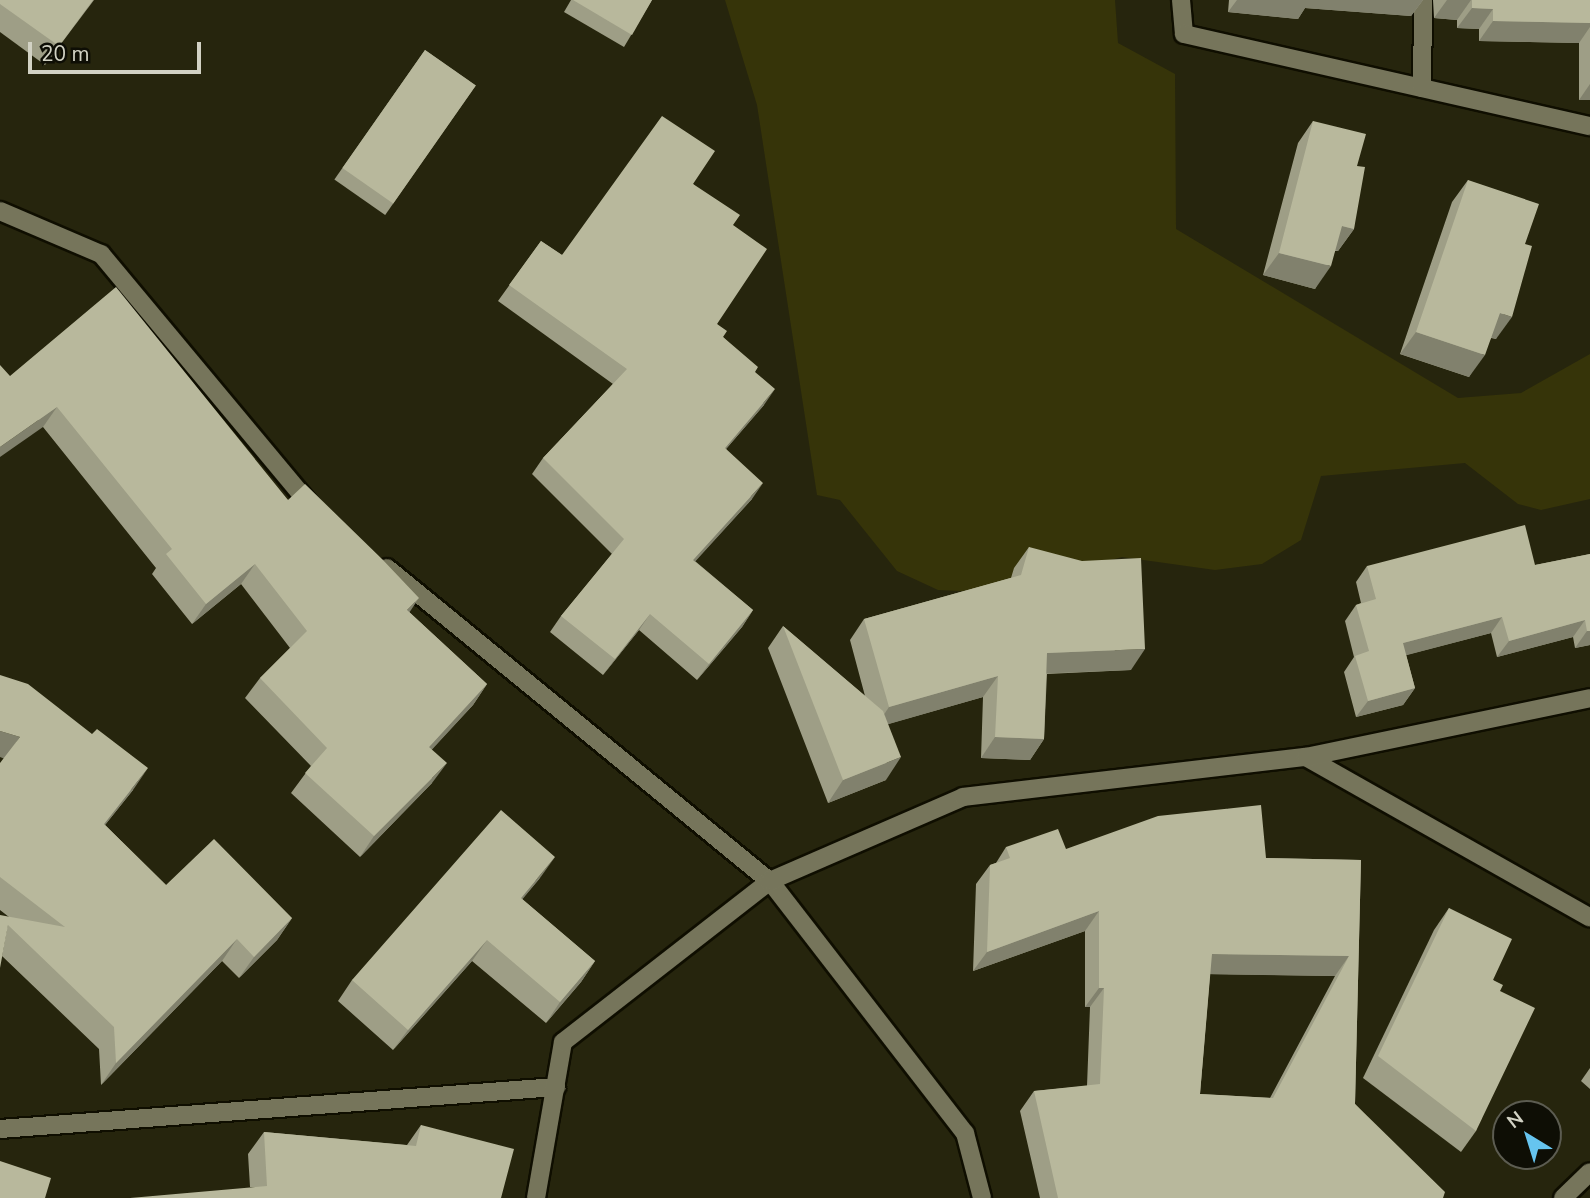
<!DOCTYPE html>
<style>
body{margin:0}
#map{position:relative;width:1590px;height:1198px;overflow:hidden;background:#26250d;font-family:"Nunito Sans",sans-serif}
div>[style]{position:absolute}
.green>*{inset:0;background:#363409}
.roads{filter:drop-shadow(2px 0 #0f0e00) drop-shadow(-2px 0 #0f0e00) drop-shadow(0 2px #0f0e00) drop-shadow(0 -2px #0f0e00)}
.minor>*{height:18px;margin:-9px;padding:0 9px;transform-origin:9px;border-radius:9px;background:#76755b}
.wall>*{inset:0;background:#9e9e86;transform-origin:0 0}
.shaded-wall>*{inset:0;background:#81816d}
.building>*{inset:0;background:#b8b89c;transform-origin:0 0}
span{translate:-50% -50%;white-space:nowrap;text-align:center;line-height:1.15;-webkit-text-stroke:7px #0e0e05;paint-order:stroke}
.north{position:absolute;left:1492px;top:1100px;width:70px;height:70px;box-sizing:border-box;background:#0e0e05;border:2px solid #5c5c51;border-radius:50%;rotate:322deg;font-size:19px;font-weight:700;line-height:28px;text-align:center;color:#d2d2c4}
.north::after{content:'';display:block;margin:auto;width:24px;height:32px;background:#66c4ef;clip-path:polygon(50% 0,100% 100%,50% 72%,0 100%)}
.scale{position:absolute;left:28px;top:42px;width:173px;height:32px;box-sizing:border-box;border:4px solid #d2d2c4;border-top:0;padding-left:9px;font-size:21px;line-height:24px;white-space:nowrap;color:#d2d2c4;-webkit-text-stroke:5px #0e0e05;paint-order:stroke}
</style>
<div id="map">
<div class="green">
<i style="clip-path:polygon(725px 0,1115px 0,1118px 43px,1175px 74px,1176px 229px,1458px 398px,1521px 393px,1590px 354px,1590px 499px,1541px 510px,1518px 504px,1465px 463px,1321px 476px,1301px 540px,1262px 564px,1215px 570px,1122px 557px,1007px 587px,961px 591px,938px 590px,897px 571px,840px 500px,817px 495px,757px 105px)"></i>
</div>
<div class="roads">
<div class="minor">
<i style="left:1181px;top:0;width:34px;rotate:85deg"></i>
<i style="left:1184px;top:34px;width:416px;rotate:12.8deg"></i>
<i style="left:1422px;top:88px;width:88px;rotate:-89.3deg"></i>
<i style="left:0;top:211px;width:110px;rotate:23.1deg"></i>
<i style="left:101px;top:254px;width:331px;rotate:50.2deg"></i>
<i style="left:387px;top:568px;width:495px;rotate:39.3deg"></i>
<i style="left:770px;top:881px;width:319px;rotate:52.3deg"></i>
<i style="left:965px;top:1133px;width:67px;rotate:75.3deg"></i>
<i style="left:1306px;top:757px;width:326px;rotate:29.5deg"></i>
<i style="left:0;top:1129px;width:558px;rotate:-4.32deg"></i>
<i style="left:536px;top:1198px;width:158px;rotate:-80.2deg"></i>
<i style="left:563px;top:1042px;width:262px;rotate:-37.9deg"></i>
<i style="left:770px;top:881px;width:210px;rotate:-23.5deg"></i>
<i style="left:963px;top:797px;width:345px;rotate:-6.7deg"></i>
<i style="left:1306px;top:757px;width:290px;rotate:-11.7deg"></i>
<i style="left:1563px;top:1198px;width:37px;rotate:-44deg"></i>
</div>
</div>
<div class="wall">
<i style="clip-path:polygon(0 0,94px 0,45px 65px,0 32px)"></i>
<i style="clip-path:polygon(571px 0,652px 0,624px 47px,564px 12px)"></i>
<i style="clip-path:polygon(1226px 0,1423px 0,1411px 16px,1305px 8px,1298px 19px,1228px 12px,1229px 0)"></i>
<i style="clip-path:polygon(1433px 0,1590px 0,1590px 100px,1579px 100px,1579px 43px,1479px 41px,1479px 29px,1457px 28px,1457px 20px,1434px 18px)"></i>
<i style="left:425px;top:50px;width:62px;height:158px;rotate:35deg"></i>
<i style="clip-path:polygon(1313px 121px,1357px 166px,1354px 229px,1338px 251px,1335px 251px,1315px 289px,1263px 275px,1298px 143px)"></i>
<i style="clip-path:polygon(1468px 180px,1525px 244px,1496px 339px,1491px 338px,1469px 377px,1400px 354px,1452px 202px)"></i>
<i style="clip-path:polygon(693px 184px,733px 225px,717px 324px,723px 337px,755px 372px,764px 405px,726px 449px,752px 499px,695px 561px,753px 610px,742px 627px,697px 680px,639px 630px,603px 675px,550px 632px,561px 616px,612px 554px,532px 474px,543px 458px,613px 384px,498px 301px,541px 241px,562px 255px)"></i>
<i style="clip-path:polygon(10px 376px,288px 500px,487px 684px,473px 705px,431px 750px,432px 783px,360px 857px,291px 793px,311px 766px,245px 698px,260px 678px,290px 648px,241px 584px,192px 624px,152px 574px,156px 568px,43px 427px)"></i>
<i style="clip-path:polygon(1029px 547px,1131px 670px,1047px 674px,1044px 739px,1030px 760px,981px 758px,983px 697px,888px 724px,886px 780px,828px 803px,768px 648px,783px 626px,865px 696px,850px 640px,864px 619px,1011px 578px,1014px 568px)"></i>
<i style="clip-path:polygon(1590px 554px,1590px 645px,1575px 648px,1573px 637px,1497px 657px,1491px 633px,1406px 655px,1415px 688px,1403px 705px,1356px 717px,1344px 672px,1354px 657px,1345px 621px,1356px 605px,1361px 603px,1356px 582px,1367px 566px,1535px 565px)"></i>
<i style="clip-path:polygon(0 763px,133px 790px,105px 825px,166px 885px,292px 918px,277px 940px,239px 978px,222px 961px,101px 1085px,99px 1049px,2px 956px,9px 917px,0 910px)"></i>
<i style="clip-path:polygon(evenodd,1006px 847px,1066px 849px,1266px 858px,1361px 860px,1355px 1104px,1443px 1198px,1040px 1198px,1020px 1111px,1034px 1091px,1087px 1086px,1090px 1007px,1085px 1007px,1085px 931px,973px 971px,976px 884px,990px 865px,996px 863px,1006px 847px,1210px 974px,1335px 976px,1270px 1098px,1200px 1094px,1210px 974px)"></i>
<i style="clip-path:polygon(540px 878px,522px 899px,595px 961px,581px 982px,546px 1023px,472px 961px,393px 1050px,338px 1001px,352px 980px)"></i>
<i style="clip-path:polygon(1449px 908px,1500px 991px,1476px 1131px,1461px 1152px,1363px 1078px,1434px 930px)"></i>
<i style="clip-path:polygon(1590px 1068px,1590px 1089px,1581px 1081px)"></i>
<i style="clip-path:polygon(421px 1125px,501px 1198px,250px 1187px,248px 1154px,264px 1132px,407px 1145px)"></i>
</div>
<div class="shaded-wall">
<i style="clip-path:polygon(1237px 0,1423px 0,1411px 16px,1305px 8px,1298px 19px,1228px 12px)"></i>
<i style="clip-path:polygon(1447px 0,1471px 0,1457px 20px,1434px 18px)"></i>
<i style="clip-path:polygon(1472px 8px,1493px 9px,1479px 29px,1457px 28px)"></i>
<i style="clip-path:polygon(1493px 21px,1590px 23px,1590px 27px,1579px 43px,1479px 41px)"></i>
<i style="clip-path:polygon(1590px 84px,1590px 100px,1579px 100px)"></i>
<i style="clip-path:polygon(1342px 226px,1354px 229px,1338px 251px,1326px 248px)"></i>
<i style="clip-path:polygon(1279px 253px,1331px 266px,1315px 289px,1263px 275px)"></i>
<i style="clip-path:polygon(1500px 313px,1512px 317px,1496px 339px,1484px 335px)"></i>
<i style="clip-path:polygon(1416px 332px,1485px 355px,1469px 377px,1400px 354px)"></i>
<i style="clip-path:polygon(775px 389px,764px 405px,713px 464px,725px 448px)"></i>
<i style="clip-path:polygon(57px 407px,43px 427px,0 457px,0 447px)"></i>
<i style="clip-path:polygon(763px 483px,752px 499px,682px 576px,693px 560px)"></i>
<i style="clip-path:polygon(255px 564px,241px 584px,192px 624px,206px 604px)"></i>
<i style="clip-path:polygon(419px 598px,405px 619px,407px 610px)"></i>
<i style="clip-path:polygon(753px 610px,742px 627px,697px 680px,709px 664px)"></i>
<i style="clip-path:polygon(650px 614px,639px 630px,603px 675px,615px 659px)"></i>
<i style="clip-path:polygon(1502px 617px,1491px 633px,1392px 659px,1403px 643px)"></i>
<i style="clip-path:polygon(1585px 620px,1573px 637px,1497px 657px,1509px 641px)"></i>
<i style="clip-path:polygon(1587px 631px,1590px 631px,1590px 645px,1575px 648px)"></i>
<i style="clip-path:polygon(1145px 649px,1131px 670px,1033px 674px,1047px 653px)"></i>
<i style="clip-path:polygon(998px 676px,983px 697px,875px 728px,889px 707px)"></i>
<i style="clip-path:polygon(487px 684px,473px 705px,415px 768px,429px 747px)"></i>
<i style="clip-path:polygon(1415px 688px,1403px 705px,1356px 717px,1368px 701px)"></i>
<i style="clip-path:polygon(0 731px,20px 737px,5px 759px,0 757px)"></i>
<i style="clip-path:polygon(995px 737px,1044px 739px,1030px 760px,981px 758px)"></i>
<i style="clip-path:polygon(901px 757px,886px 780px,828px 803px,843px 780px)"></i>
<i style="clip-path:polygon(447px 763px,432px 783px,360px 857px,374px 836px)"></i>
<i style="clip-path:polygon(148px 768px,133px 790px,88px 846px,104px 824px)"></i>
<i style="clip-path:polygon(555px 857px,540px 878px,506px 919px,521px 898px)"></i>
<i style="clip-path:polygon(1099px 911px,1085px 931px,973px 971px,987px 952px)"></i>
<i style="clip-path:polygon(292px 918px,277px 940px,239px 978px,254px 957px)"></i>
<i style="clip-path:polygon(237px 939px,222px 961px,101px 1085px,116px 1063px)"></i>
<i style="clip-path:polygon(487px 940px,472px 961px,393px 1050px,408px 1030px)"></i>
<i style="clip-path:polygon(1212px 954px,1349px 956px,1335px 976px,1198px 974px)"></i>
<i style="clip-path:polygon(595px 961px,581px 982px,546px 1023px,560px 1002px)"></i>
<i style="clip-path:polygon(1099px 988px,1104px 988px,1090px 1007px,1085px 1007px)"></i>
</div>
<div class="building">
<i style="clip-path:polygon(0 0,93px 0,59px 46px,0 4px)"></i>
<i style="clip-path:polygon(573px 0,652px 0,632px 35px)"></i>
<i style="clip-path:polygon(1472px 0,1590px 0,1590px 23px,1493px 21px,1493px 9px,1472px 8px)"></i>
<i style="left:425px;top:50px;width:62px;height:144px;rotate:35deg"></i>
<i style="clip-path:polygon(662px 116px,715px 151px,693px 184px,740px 215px,733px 225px,767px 249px,717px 324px,727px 331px,723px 337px,758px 367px,755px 372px,775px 389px,725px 448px,763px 483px,693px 560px,753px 610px,709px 664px,650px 614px,615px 659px,561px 616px,624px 539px,543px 458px,627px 369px,509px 285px,541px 241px,562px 255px)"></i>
<i style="clip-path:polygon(1313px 121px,1366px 134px,1357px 166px,1365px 167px,1354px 229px,1342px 226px,1331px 266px,1279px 253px)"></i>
<i style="clip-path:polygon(1468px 180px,1539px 204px,1525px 244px,1532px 246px,1512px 317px,1500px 313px,1485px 355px,1416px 332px)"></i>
<i style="clip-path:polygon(116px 287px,288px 500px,305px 484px,382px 559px,419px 598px,407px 610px,487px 684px,429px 747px,447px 763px,374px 836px,305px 773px,327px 748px,260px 678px,307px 631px,255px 564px,206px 604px,166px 554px,172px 549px,57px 407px,0 447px,0 365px,10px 376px)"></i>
<i style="clip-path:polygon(1525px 525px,1535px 565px,1590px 554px,1590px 631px,1587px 631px,1585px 620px,1509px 641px,1502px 617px,1403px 643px,1415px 688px,1368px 701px,1355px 656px,1369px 651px,1356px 605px,1376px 599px,1367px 566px)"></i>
<i style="clip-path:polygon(1029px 547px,1082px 561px,1141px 558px,1145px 649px,1047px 653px,1044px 739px,995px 737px,998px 676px,889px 707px,864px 619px,1021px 575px)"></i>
<i style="clip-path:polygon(783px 626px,883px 711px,901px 757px,843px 780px)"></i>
<i style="clip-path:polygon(0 675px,28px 684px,92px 734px,97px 729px,148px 768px,104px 824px,166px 885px,214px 839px,292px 918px,254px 957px,237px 939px,116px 1063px,114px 1027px,8px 925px,0 968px,0 915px,65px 927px,0 877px,0 763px,20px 737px,0 731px)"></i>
<i style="clip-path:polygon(evenodd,1261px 805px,1266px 858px,1361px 860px,1355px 1104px,1445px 1192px,1443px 1198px,1058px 1198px,1034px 1091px,1100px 1084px,1104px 988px,1099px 988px,1099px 911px,987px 952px,990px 865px,1010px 858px,1006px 847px,1058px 829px,1066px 849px,1158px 816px,1261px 805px,1212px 954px,1349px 956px,1273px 1098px,1200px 1094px,1212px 954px)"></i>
<i style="clip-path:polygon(501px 810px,555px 857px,521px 898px,595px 961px,560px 1002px,487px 940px,408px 1030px,352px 980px)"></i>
<i style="clip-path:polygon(1449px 908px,1512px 939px,1493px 980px,1503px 985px,1500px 991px,1535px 1008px,1476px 1131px,1378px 1056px)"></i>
<i style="clip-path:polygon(421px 1125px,514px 1149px,501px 1198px,130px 1198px,267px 1186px,264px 1132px,416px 1146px)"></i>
<i style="clip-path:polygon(0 1161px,51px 1178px,45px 1198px,0 1198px)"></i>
</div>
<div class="north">N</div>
<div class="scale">20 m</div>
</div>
